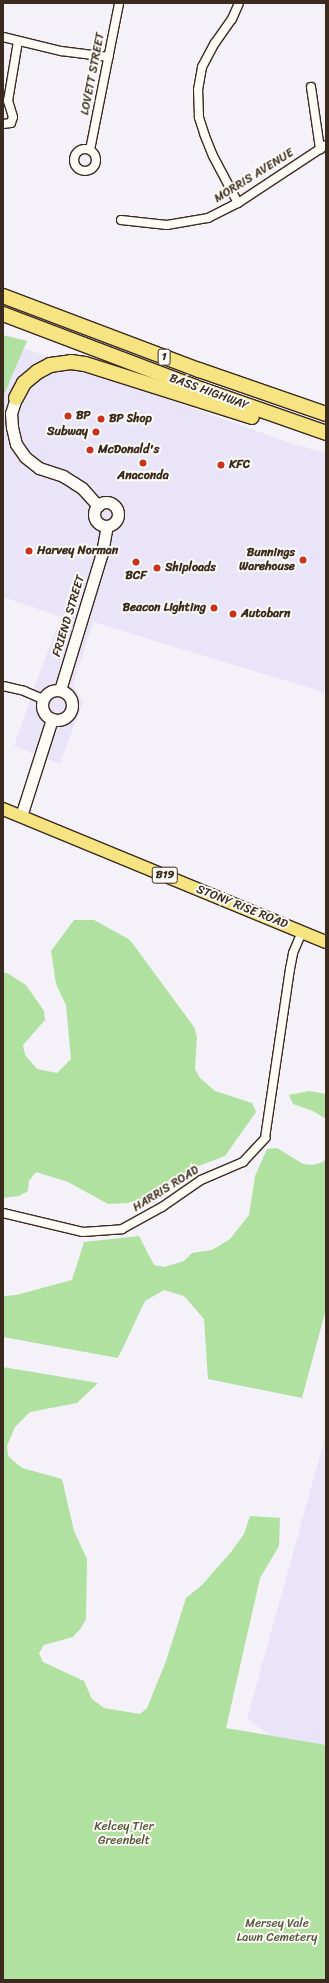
<!DOCTYPE html>
<style>
body{margin:0}
#map{position:relative;width:329px;height:1983px;overflow:hidden;background:#f4f1f8;font-family:Sriracha,sans-serif}
div>[style]{position:absolute}
.built>*{inset:0;background:#eae4f9}
.green>*{inset:0;background:#b1e1a1}
.roads{filter:drop-shadow(1px 0 #3b2a1e) drop-shadow(-1px 0 #3b2a1e) drop-shadow(0 1px #3b2a1e) drop-shadow(0 -1px #3b2a1e)}
.street>*{height:8px;margin:-4px;padding:0 4px;transform-origin:4px;border-radius:4px;background:#fdfcf7}
.street>.ring{margin:-4px;padding:0;box-sizing:content-box;background:none;border:8px solid #fdfcf7;border-radius:50%}
.secondary>*{height:11px;margin:-5.5px;padding:0 5.5px;transform-origin:5.5px;border-radius:5.5px;background:#fdfcf7}
.secondary>.ring{margin:-5.5px;padding:0;box-sizing:content-box;background:none;border:11px solid #fdfcf7;border-radius:50%}
.primary>*{height:12px;margin:-6px;padding:0 6px;transform-origin:6px;border-radius:6px;background:#f6e381}
.highway>*{height:14px;margin:-7px;padding:0 7px;transform-origin:7px;border-radius:7px;background:#f6e381}
.dots>*{width:11px;height:11px;translate:-50% -50%;box-sizing:border-box;border:2px solid #fdfcf7;border-radius:50%}
span{translate:-50% -50%;white-space:nowrap;text-align:center;line-height:1.15;-webkit-text-stroke:4px #fdfcf7;paint-order:stroke}
.shield-label span{padding:1px 3px;background:#fdfcf7;border:1px solid;border-radius:3px;-webkit-text-stroke-width:0}
.shield-label{font-size:11px;color:#3b2a1e;font-weight:700}
.street-label{font-size:12px;color:#3b2a1e}
.poi-label{font-size:12px;color:#3b2a1e;font-weight:700}
.left{translate:0 -50%;text-align:left}
.right{translate:-100% -50%;text-align:right}
.park-label{font-size:12px;color:#58583f}
.frame{position:absolute;inset:0;border:4px solid #3b2a1e;pointer-events:none}
</style>
<div id="map">
<div class="built">
<i style="clip-path:polygon(10px 343px,293px 444px,326px 453px,326px 693px,93px 622px,73px 685px,83px 702px,60px 764px,14px 746px,35px 685px,61px 617px,3px 597px,3px 362px)"></i>
<i style="clip-path:polygon(326px 1434px,326px 1745px,271px 1736px,247px 1719px)"></i>
</div>
<div class="green">
<i style="clip-path:polygon(3px 335px,27px 341px,3px 397px)"></i>
<i style="clip-path:polygon(74px 920px,94px 920px,130px 940px,194px 1027px,197px 1037px,195px 1069px,200px 1078px,215px 1091px,252px 1103px,256px 1112px,225px 1156px,196px 1167px,160px 1192px,128px 1203px,108px 1204px,68px 1182px,36px 1172px,29px 1181px,28px 1191px,19px 1196px,3px 1198px,3px 972px,7px 973px,26px 985px,44px 1011px,45px 1020px,23px 1045px,25px 1055px,37px 1069px,57px 1073px,71px 1059px,66px 1005px,56px 984px,51px 951px)"></i>
<i style="clip-path:polygon(309px 1091px,326px 1094px,326px 1119px,313px 1111px,293px 1104px,289px 1095px)"></i>
<i style="clip-path:polygon(277px 1148px,303px 1164px,313px 1165px,323px 1162px,326px 1158px,326px 1309px,302px 1398px,208px 1379px,204px 1319px,184px 1296px,164px 1290px,145px 1301px,118px 1358px,3px 1337px,3px 1294px,5px 1296px,16px 1295px,72px 1280px,84px 1242px,139px 1236px,154px 1265px,164px 1267px,184px 1261px,192px 1253px,212px 1250px,230px 1239px,249px 1215px,255px 1176px,267px 1149px)"></i>
<i style="clip-path:polygon(3px 1367px,98px 1383px,77px 1403px,30px 1412px,15px 1427px,7px 1446px,8px 1456px,22px 1468px,62px 1479px,74px 1531px,87px 1559px,86px 1619px,81px 1628px,73px 1637px,44px 1645px,39px 1653px,43px 1662px,84px 1681px,92px 1699px,104px 1708px,140px 1714px,147px 1708px,166px 1661px,186px 1598px,202px 1585px,231px 1552px,244px 1534px,250px 1516px,280px 1518px,279px 1546px,260px 1578px,226px 1728px,326px 1745px,326px 1980px,3px 1980px)"></i>
</div>
<div class="roads">
<div class="street">
<i style="left:3px;top:37px;width:60px;rotate:13.6deg"></i>
<i style="left:61px;top:51px;width:48px;rotate:7.1deg"></i>
<i style="left:311px;top:87px;width:63px;rotate:81.7deg"></i>
<i style="left:3px;top:124px;width:8px;rotate:-7deg"></i>
<i style="left:11px;top:123px;width:6px;rotate:-72deg"></i>
<i style="left:13px;top:117px;width:17px;rotate:-107deg"></i>
<i style="left:8px;top:101px;width:61px;rotate:-80.5deg"></i>
<i class="ring" style="left:74px;top:149px;width:14px;height:14px"></i>
<i style="left:90px;top:150px;width:150px;rotate:-78.8deg"></i>
<i style="left:238px;top:203px;width:53px;rotate:-118deg"></i>
<i style="left:213px;top:156px;width:22px;rotate:-112deg"></i>
<i style="left:205px;top:136px;width:20px;rotate:-108deg"></i>
<i style="left:199px;top:117px;width:27px;rotate:-92deg"></i>
<i style="left:198px;top:90px;width:23px;rotate:-80deg"></i>
<i style="left:202px;top:67px;width:27px;rotate:-62deg"></i>
<i style="left:215px;top:43px;width:29px;rotate:-55deg"></i>
<i style="left:232px;top:19px;width:17px;rotate:-66deg"></i>
<i style="left:121px;top:220px;width:46px;rotate:6.2deg"></i>
<i style="left:167px;top:225px;width:42px;rotate:-9.7deg"></i>
<i style="left:208px;top:218px;width:34px;rotate:-27deg"></i>
<i style="left:238px;top:203px;width:105px;rotate:-33.4deg"></i>
<i style="left:3px;top:686px;width:22px;rotate:13deg"></i>
<i style="left:24px;top:691px;width:21px;rotate:23deg"></i>
<i style="left:3px;top:1213px;width:82px;rotate:13.4deg"></i>
<i style="left:83px;top:1232px;width:39px;rotate:-4deg"></i>
<i style="left:122px;top:1229px;width:46px;rotate:-28.8deg"></i>
<i style="left:162px;top:1207px;width:47px;rotate:-34.7deg"></i>
<i style="left:201px;top:1180px;width:46px;rotate:-23.2deg"></i>
<i style="left:243px;top:1162px;width:33px;rotate:-47deg"></i>
<i style="left:265px;top:1138px;width:171px;rotate:-81.6deg"></i>
<i style="left:290px;top:969px;width:16px;rotate:-79deg"></i>
<i style="left:293px;top:953px;width:23px;rotate:-67deg"></i>
</div>
<div class="secondary">
<i style="left:16px;top:398px;width:16px;rotate:108deg"></i>
<i style="left:11px;top:413px;width:14px;rotate:86deg"></i>
<i style="left:12px;top:427px;width:17px;rotate:77deg"></i>
<i style="left:16px;top:444px;width:16px;rotate:55deg"></i>
<i style="left:25px;top:457px;width:18px;rotate:38deg"></i>
<i style="left:39px;top:468px;width:25px;rotate:18deg"></i>
<i style="left:63px;top:476px;width:13px;rotate:32deg"></i>
<i style="left:74px;top:483px;width:9px;rotate:32deg"></i>
<i style="left:82px;top:488px;width:24px;rotate:48deg"></i>
<i class="ring" style="left:94px;top:502px;width:13px;height:13px"></i>
<i class="ring" style="left:42px;top:690px;width:19px;height:19px"></i>
<i style="left:60px;top:690px;width:143px;rotate:-73deg"></i>
<i style="left:102px;top:553px;width:27px;rotate:-80deg"></i>
<i style="left:21px;top:816px;width:102px;rotate:-72.3deg"></i>
</div>
<div class="primary">
<i style="left:3px;top:809px;width:349px;rotate:22.4deg"></i>
</div>
<div class="highway">
<i style="left:3px;top:296px;width:210px;rotate:20.7deg"></i>
<i style="left:199px;top:370px;width:134px;rotate:19.1deg"></i>
<i style="left:3px;top:314px;width:205px;rotate:20.8deg"></i>
<i style="left:195px;top:387px;width:139px;rotate:19.3deg"></i>
<i style="left:16px;top:398px;width:17px;rotate:-62deg"></i>
<i style="left:24px;top:383px;width:17px;rotate:-40deg"></i>
<i style="left:37px;top:372px;width:15px;rotate:-28deg"></i>
<i style="left:50px;top:365px;width:21px;rotate:-8deg"></i>
<i style="left:71px;top:362px;width:14px;rotate:8deg"></i>
<i style="left:85px;top:364px;width:175px;rotate:17.6deg"></i>
</div>
</div>
<div class="dots">
<i style="left:68px;top:416px;background:#c8321e"></i>
<i style="left:101px;top:419px;background:#c8321e"></i>
<i style="left:96px;top:432px;background:#c8321e"></i>
<i style="left:90px;top:450px;background:#c8321e"></i>
<i style="left:143px;top:463px;background:#c8321e"></i>
<i style="left:221px;top:465px;background:#c8321e"></i>
<i style="left:29px;top:551px;background:#c8321e"></i>
<i style="left:303px;top:560px;background:#c8321e"></i>
<i style="left:136px;top:562px;background:#c8321e"></i>
<i style="left:157px;top:568px;background:#c8321e"></i>
<i style="left:214px;top:608px;background:#c8321e"></i>
<i style="left:233px;top:614px;background:#c8321e"></i>
</div>
<div class="shield-label">
<span style="left:164px;top:357px">1</span>
<span style="left:165px;top:875px">B19</span>
</div>
<div class="street-label">
<span style="left:93px;top:74px;rotate:-79deg">LOVETT STREET</span>
<span style="left:254px;top:176px;rotate:-32deg">MORRIS AVENUE</span>
<span style="left:209px;top:392px;rotate:20deg">BASS HIGHWAY</span>
<span style="left:69px;top:616px;rotate:-73deg">FRIEND STREET</span>
<span style="left:242px;top:907px;rotate:22deg">STONY RISE ROAD</span>
<span style="left:166px;top:1189px;rotate:-32deg">HARRIS ROAD</span>
</div>
<div class="poi-label">
<span class="left" style="left:76px;top:416px">BP</span>
<span class="left" style="left:109px;top:419px">BP Shop</span>
<span class="right" style="left:88px;top:432px">Subway</span>
<span class="left" style="left:98px;top:450px">McDonald's</span>
<span class="left" style="left:229px;top:465px">KFC</span>
<span style="left:143px;top:476px">Anaconda</span>
<span class="left" style="left:37px;top:551px">Harvey Norman</span>
<span class="right" style="left:295px;top:560px">Bunnings<br>Warehouse</span>
<span class="left" style="left:165px;top:568px">Shiploads</span>
<span style="left:136px;top:576px">BCF</span>
<span class="right" style="left:206px;top:608px">Beacon Lighting</span>
<span class="left" style="left:241px;top:614px">Autobarn</span>
</div>
<div class="park-label">
<span style="left:124px;top:1834px">Kelcey Tier<br>Greenbelt</span>
<span style="left:277px;top:1931px">Mersey Vale<br>Lawn Cemetery</span>
</div>
<div class="frame"></div>
</div>
